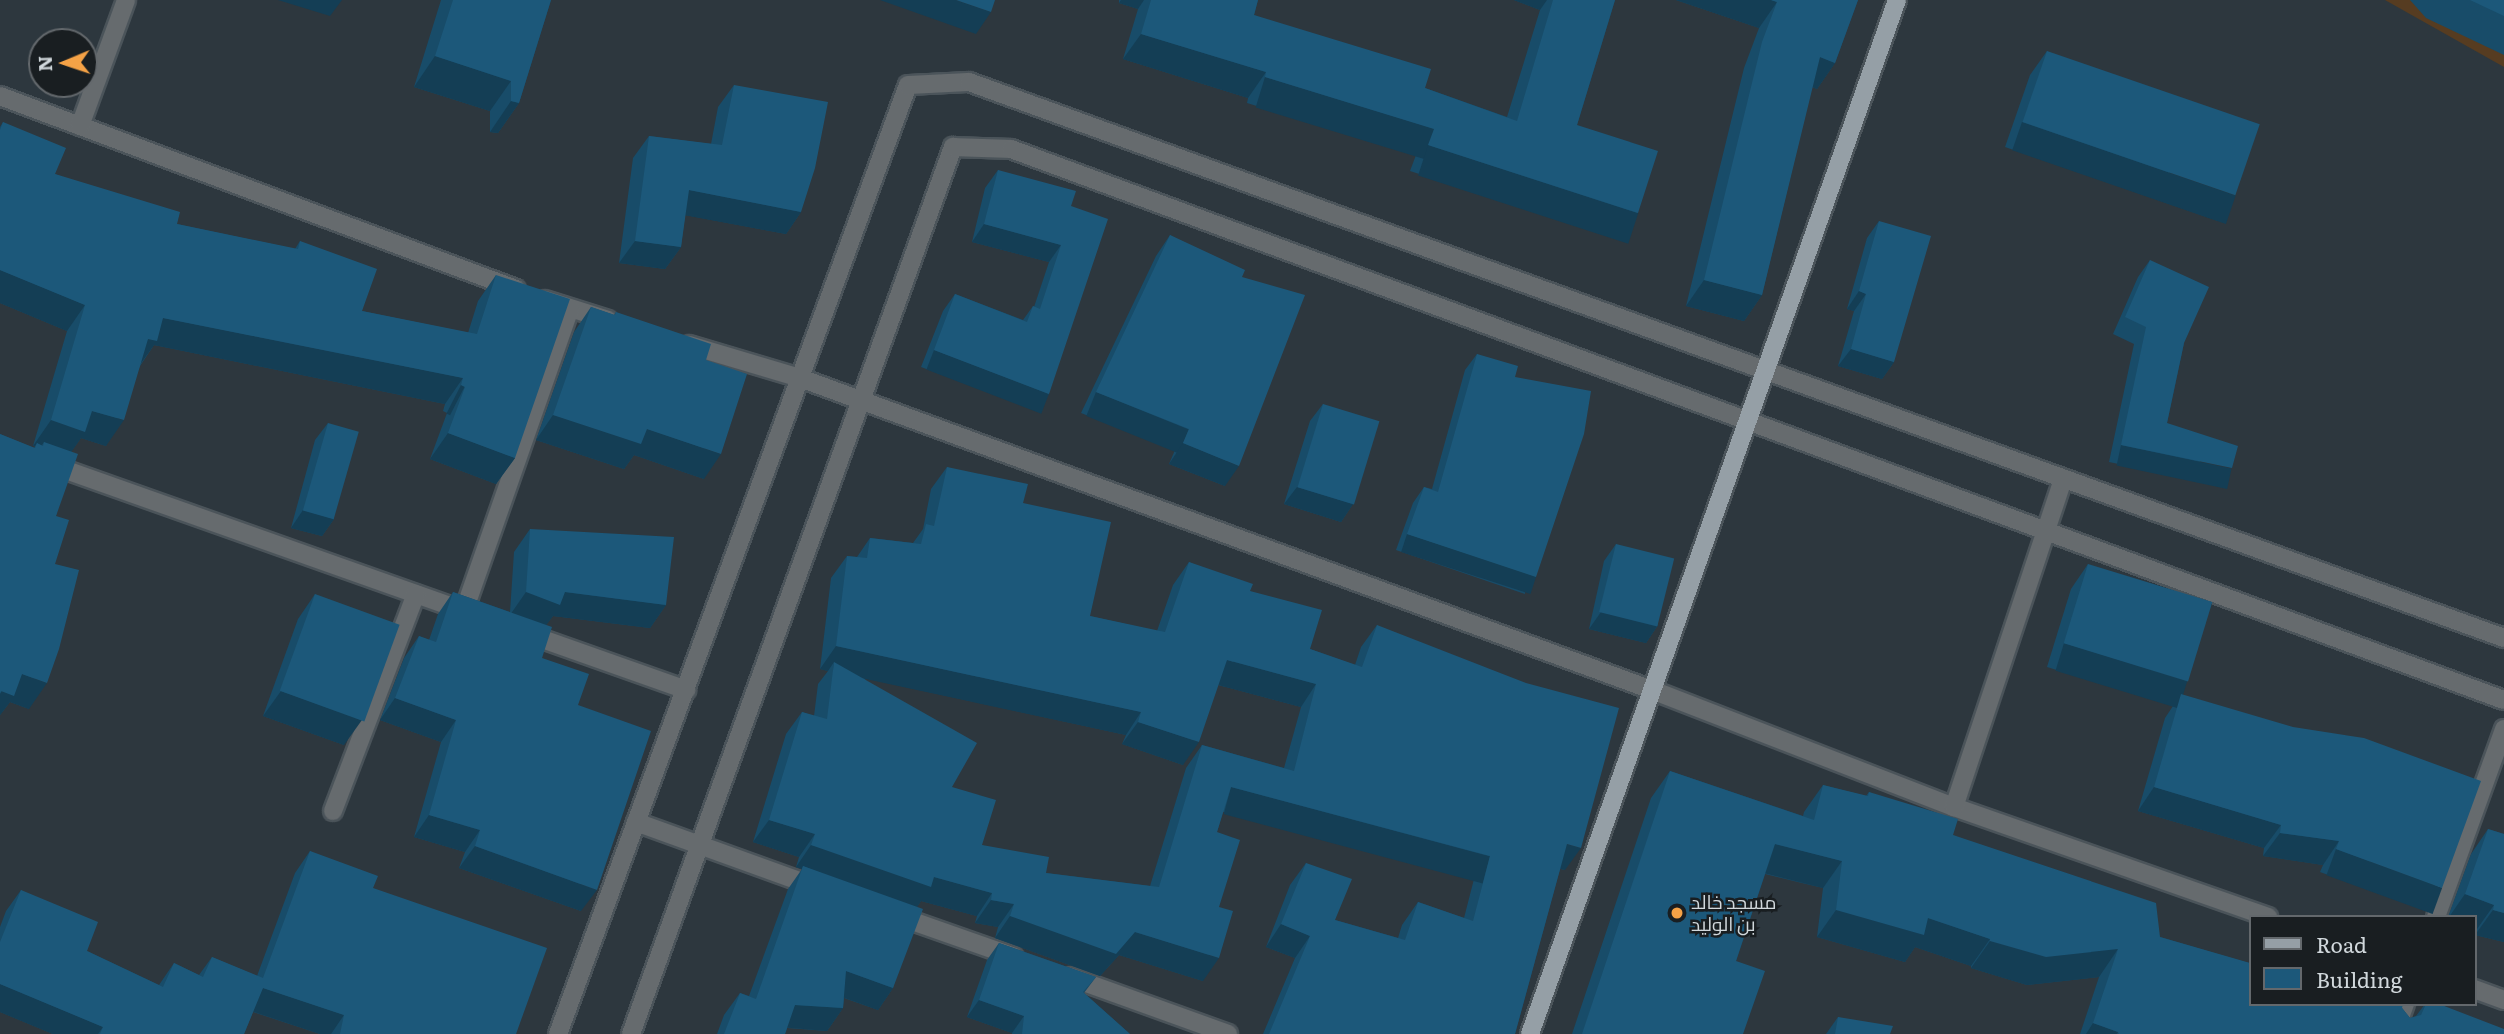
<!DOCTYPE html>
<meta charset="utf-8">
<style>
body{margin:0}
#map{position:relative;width:2504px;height:1034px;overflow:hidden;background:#2d373e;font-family:Literata,Cairo,serif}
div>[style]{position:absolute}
.green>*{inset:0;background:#563c21}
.roads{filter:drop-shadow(2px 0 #4b545a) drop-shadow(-2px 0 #4b545a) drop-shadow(0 2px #4b545a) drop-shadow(0 -2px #4b545a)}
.minor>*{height:18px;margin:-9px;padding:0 9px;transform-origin:9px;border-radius:9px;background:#666b6e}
.major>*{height:18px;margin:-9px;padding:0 9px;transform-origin:9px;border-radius:9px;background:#959fa6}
.wall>*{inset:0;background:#184c69}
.shaded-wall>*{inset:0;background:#143e55;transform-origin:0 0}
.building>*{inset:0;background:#1c587a;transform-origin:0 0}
.dots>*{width:19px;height:19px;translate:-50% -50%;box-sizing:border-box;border:4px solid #191e21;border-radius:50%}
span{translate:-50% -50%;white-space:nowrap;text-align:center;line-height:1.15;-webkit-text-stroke:5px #191e21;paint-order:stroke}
.poi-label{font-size:19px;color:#d1d8dc}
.left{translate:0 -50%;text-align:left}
.legend{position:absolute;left:2249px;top:915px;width:228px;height:91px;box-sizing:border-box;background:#191e21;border:2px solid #63686c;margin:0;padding:9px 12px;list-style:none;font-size:21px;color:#d1d8dc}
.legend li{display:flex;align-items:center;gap:14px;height:35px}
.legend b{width:35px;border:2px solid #63686c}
.north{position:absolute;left:28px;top:28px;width:70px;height:70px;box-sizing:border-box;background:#191e21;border:2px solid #63686c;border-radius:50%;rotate:268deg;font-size:19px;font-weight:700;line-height:28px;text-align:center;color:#d1d8dc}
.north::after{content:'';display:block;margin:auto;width:24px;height:32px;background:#f5a246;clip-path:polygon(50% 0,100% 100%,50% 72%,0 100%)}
</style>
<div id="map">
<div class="green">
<i style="clip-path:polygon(2385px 0,2504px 0,2504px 67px)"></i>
</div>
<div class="roads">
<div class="minor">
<i style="left:0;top:96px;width:551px;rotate:20.51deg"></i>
<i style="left:80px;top:126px;width:134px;rotate:-69.9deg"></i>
<i style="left:545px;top:300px;width:66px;rotate:17.6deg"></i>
<i style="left:689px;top:345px;width:116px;rotate:16.6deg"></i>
<i style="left:800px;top:378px;width:907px;rotate:20.11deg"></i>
<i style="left:1652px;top:690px;width:324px;rotate:21.2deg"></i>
<i style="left:1954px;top:807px;width:333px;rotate:19.3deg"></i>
<i style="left:49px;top:464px;width:441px;rotate:19.5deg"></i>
<i style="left:464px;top:611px;width:320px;rotate:-70.7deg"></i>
<i style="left:528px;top:634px;width:168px;rotate:19.5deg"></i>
<i style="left:1954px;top:807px;width:346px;rotate:-71.6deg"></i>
<i style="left:333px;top:811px;width:232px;rotate:-69.1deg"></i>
<i style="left:636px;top:822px;width:191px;rotate:19.9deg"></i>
<i style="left:895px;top:915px;width:126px;rotate:19.4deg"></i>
<i style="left:2436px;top:917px;width:200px;rotate:-70.1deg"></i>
<i style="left:1070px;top:977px;width:168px;rotate:19.8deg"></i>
<i style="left:2474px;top:989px;width:32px;rotate:20deg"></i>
<i style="left:558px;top:1034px;width:1011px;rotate:-69.76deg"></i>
<i style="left:908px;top:85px;width:61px;rotate:-2.8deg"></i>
<i style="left:969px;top:82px;width:1633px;rotate:19.91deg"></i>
<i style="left:631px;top:1034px;width:944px;rotate:-70.05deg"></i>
<i style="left:953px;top:147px;width:58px;rotate:2deg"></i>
<i style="left:1011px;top:149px;width:1591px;rotate:20.26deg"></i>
<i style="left:2394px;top:1034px;width:32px;rotate:-70deg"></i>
</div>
<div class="major">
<i style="left:1530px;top:1034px;width:1097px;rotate:-70.46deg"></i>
</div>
</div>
<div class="wall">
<i style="clip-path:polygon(441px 0,551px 0,519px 103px,498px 133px,490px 132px,490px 111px,414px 87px)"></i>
<i style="clip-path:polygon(1119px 0,1258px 0,1254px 15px,1425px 88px,1507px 117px,1540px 10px,1514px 0,1615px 0,1577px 125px,1638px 213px,1620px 239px,1410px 171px,1416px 155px,1247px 103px,1248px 98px,1123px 59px,1138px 9px,1119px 3px)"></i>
<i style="clip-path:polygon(1676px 0,1858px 0,1835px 63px,1817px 89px,1812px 87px,1762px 295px,1744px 321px,1686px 306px,1744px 68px,1759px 28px)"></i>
<i style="clip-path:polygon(2410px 0,2504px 0,2504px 55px,2426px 18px)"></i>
<i style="clip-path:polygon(2047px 51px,2218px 221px,2005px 147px,2030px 75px)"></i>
<i style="clip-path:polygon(734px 85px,801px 212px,786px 234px,685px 215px,681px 247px,665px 269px,619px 263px,633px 158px,649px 136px,711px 144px,718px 107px)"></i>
<i style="clip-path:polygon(3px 122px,55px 174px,177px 224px,295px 249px,300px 241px,362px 311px,468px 333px,478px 301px,496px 275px,515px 458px,496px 484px,430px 459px,447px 413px,443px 411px,445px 404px,154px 345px,140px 366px,106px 446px,81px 438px,71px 452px,56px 516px,55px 564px,29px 709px,10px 702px,0 715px,0 434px,34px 448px,35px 446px,33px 446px,67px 331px,0 303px,0 127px)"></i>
<i style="clip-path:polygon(998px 170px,1071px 206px,1049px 394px,1037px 411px,921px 367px,943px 311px,955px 294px,1023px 320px,1033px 306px,1034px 307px,1049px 262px,972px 242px,985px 188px)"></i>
<i style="clip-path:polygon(1879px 221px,1894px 362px,1882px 379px,1838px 366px,1854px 311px,1847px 309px,1867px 238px)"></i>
<i style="clip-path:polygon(1170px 235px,1242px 277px,1225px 486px,1169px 464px,1175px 450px,1081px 413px,1156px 256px)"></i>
<i style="clip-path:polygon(2150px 260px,2184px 343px,2167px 423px,2220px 485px,2109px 462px,2134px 344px,2113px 334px,2138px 277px)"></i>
<i style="clip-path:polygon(591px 307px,614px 315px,616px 312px,706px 360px,704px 479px,634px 455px,624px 469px,536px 440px,574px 332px)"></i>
<i style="clip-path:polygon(1477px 354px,1515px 377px,1525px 594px,1396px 550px,1413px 503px,1424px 487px,1432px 489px,1465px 370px)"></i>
<i style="clip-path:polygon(1323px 404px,1353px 504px,1341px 522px,1284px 504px,1310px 421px)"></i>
<i style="clip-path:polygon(328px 423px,334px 519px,322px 536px,291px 528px,315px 440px)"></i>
<i style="clip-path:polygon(evenodd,947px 467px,1023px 503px,1090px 616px,1157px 631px,1173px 585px,1189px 562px,1250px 591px,1310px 649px,1355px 665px,1361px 647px,1377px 625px,1565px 870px,1560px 869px,1515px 1034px,1263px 1034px,1295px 958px,1266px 947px,1290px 885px,1306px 863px,1335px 920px,1398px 938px,1402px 925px,1418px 902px,1464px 918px,1474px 879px,1223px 812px,1217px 832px,1219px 907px,1203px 981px,1119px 955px,1100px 976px,995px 938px,998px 927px,975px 923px,977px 916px,921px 901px,917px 907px,893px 988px,878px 1010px,844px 998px,843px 1008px,827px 1031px,787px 1028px,785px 1034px,717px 1034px,724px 1015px,740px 993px,749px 996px,788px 889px,802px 869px,796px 867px,799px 857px,753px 842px,786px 734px,802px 712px,814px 716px,818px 684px,828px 671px,820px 669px,831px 578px,847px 556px,857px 557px,870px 538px,913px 543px,923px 529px,931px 489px,947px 467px,864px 678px,1126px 735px,1122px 744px,1183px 765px,1218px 685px,1301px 707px,1284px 768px,1202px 745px,1186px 768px,1150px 886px,1046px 873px,982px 845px,952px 787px,864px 678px)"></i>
<i style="clip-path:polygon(530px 529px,666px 605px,650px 628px,553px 616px,546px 625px,542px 658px,578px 705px,581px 911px,459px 868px,465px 852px,414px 837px,441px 742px,380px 720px,404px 658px,419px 636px,429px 640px,438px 614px,453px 592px,510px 612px,514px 552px)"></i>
<i style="clip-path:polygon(1616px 544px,1658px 625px,1646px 643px,1589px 629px,1604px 561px)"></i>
<i style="clip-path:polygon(2088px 564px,2170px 705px,2047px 667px,2071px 589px)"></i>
<i style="clip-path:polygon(315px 594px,344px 745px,263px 716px,298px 619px)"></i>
<i style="clip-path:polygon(2181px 694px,2426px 911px,2320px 872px,2323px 865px,2263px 856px,2264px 848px,2138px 811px,2165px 718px)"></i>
<i style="clip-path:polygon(1670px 771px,1803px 816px,1804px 812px,1823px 785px,1866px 796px,1869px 792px,1953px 835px,2160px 937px,2402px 1008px,2410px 1018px,2416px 1016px,2425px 1004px,2439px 1004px,2504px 1034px,2080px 1034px,2099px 977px,2027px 985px,1971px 968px,1971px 966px,1915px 947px,1905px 962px,1817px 937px,1823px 888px,1765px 874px,1736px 961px,1743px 1034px,1572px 1034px,1651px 798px)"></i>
<i style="clip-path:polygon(2488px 829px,2504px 834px,2504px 942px,2475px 935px,2477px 929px,2474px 917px,2448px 917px,2471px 854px)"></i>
<i style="clip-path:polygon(310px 851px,373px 888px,516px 1034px,320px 1034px,253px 1012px,244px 1034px,53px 1034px,0 1012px,0 927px,6px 911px,21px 890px,87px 951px,159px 985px,174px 963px,199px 975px,212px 957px,257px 976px,295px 873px)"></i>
<i style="clip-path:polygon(999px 943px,1096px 977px,1084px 993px,1130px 1034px,1012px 1034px,1012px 1033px,967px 1017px,987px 960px)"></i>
<i style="clip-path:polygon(1838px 1017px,1890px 1034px,1826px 1034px)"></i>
</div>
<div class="shaded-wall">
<i style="clip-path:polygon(278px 0,342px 0,330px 16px)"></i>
<i style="clip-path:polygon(880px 0,956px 0,991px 12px,976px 34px)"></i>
<i style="clip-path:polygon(1121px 0,1144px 0,1138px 9px,1119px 3px)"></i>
<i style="clip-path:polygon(1514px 0,1547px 0,1540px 10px)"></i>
<i style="clip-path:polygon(1676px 0,1771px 0,1777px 2px,1759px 28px)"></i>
<i style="clip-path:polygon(1141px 34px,1266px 72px,1248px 98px,1123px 59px)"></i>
<i style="clip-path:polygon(435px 56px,511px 81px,490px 111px,414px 87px)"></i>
<i style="clip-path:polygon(1820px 57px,1835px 63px,1817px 89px,1802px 83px)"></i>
<i style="left:1265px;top:77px;width:177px;height:32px;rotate:17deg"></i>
<i style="clip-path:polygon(511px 101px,519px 103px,498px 133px,490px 132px)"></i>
<i style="left:2022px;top:122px;width:226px;height:30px;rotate:19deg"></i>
<i style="left:1428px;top:145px;width:221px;height:32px;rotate:18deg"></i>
<i style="clip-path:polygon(689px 190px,801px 212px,786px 234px,673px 213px)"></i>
<i style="clip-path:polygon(984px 224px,1061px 245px,1049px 262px,972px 242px)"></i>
<i style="clip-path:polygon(635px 241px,681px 247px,665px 269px,619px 263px)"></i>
<i style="clip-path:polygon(0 270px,85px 305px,67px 331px,0 303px)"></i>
<i style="clip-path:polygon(1704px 280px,1762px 295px,1744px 321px,1686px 306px)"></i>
<i style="clip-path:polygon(1859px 291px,1866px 294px,1854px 311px,1847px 309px)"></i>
<i style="clip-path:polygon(163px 318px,463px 378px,445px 404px,154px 345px,139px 366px,130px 364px)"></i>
<i style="clip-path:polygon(1851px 349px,1894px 362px,1882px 379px,1838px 366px)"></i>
<i style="left:934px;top:350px;width:123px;height:21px;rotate:21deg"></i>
<i style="left:461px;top:385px;width:4px;height:32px;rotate:27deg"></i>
<i style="left:1096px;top:392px;width:100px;height:26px;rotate:22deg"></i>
<i style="clip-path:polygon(92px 411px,124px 420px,106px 446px,81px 438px,67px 458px,44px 442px,40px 448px,37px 443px,35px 446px,33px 446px,51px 420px)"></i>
<i style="clip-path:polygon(553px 415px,647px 429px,721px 454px,704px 479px,634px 455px,624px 469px,536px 440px)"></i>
<i style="clip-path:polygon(448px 433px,515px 458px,496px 484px,430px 459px)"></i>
<i style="clip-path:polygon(1183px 443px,1239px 466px,1225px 486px,1169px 464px)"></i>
<i style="left:2121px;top:445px;width:113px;height:21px;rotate:12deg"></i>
<i style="clip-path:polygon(1297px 487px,1353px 504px,1341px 522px,1284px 504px)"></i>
<i style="clip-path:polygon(303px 510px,334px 519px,322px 536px,291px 528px)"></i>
<i style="left:1407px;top:534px;width:136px;height:19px;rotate:18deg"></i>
<i style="clip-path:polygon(526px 592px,565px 592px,666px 605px,650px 628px,553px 616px,544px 628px,510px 615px)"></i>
<i style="clip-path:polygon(1601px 612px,1658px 625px,1646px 643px,1589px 629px)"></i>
<i style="left:2064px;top:643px;width:129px;height:29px;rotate:17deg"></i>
<i style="clip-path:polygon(836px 646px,1141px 712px,1126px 735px,833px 672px,834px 662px,828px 671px,820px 669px)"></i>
<i style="clip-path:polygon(1227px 660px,1316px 684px,1301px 707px,1211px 683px)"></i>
<i style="clip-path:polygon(22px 674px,47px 683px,29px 709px,10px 702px,0 715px,0 693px)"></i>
<i style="clip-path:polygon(281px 691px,362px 720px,344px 745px,263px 716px)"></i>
<i style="clip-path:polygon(395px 698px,456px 720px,441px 742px,380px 720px)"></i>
<i style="clip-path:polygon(1138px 722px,1199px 742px,1183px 765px,1122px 744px)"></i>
<i style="left:1231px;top:787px;width:268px;height:28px;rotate:15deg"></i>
<i style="clip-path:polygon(2154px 787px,2281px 825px,2264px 848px,2138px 811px)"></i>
<i style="clip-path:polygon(429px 815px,480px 830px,465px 852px,414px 837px)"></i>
<i style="clip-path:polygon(769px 820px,815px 834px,799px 857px,753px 842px)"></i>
<i style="clip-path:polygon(2280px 833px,2339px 841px,2323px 865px,2263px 856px)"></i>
<i style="clip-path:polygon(1567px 844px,1581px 848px,1565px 870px,1551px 866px)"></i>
<i style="clip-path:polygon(1775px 844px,1842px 861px,1823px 888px,1756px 871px)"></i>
<i style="clip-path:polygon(811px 845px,934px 877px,992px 893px,977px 916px,921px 901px,915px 910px,803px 866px,802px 869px,796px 867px)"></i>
<i style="clip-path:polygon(475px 846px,597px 890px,581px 911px,459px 868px)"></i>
<i style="left:2336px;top:849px;width:113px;height:28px;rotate:20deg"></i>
<i style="clip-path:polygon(2465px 894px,2494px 905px,2477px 929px,2474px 929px,2474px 917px,2449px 917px)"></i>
<i style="clip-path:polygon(991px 900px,1014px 904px,998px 927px,975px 923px)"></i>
<i style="clip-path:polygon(1836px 910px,1928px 918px,1990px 939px,1971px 966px,1915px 947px,1905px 962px,1817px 937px)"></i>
<i style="clip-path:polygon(2493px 910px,2504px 913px,2504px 942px,2475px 935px)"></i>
<i style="clip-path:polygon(1010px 916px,1135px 932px,1219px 958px,1203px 981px,1119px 955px,1100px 976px,995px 938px)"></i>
<i style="clip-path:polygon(1281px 924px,1310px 936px,1295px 958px,1266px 947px)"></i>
<i style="clip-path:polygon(1990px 941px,2118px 949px,2099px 977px,2027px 985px,1971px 968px)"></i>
<i style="clip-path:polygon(846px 971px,893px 988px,878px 1010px,831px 993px)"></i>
<i style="clip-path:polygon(0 984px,103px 1027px,98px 1034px,53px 1034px,0 1012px)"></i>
<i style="clip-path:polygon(263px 988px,344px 1015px,331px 1034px,320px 1034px,248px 1010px)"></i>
<i style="clip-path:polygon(979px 1000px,1024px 1016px,1012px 1033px,967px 1017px)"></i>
<i style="clip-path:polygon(795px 1005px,843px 1008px,827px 1031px,780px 1027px)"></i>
<i style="clip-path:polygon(2093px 1023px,2118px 1032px,2117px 1034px,2086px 1034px)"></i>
</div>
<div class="building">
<i style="clip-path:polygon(453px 0,551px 0,519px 103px,511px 101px,511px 81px,435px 56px)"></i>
<i style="clip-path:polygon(956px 0,995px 0,991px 12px)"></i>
<i style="clip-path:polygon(1151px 0,1258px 0,1254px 15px,1431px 69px,1425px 88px,1517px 121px,1553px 0,1615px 0,1577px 125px,1658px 151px,1638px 213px,1428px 145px,1434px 129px,1265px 77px,1266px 72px,1141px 34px)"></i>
<i style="clip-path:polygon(1771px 0,1858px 0,1835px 63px,1820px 57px,1762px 295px,1704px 280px,1762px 42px,1777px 2px)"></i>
<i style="clip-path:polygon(2470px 0,2504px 0,2504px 16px)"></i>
<i style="left:2047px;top:51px;width:225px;height:75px;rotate:19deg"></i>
<i style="clip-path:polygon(734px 85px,828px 102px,815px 168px,801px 212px,689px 190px,681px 247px,635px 241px,649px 136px,722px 145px)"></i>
<i style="clip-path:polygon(3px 122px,66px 148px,55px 174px,180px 212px,177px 224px,298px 249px,300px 241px,377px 269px,362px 311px,477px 334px,496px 275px,570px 299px,515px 458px,448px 433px,465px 387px,461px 385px,463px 378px,163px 318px,157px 341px,148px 339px,124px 420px,92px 411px,85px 432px,51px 420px,85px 305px,0 270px,0 130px)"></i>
<i style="clip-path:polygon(998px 170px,1076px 191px,1071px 206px,1108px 219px,1049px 394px,934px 350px,955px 294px,1027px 322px,1033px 306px,1040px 309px,1061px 245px,984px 224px)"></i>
<i style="clip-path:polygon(1879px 221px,1931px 236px,1894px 362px,1851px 349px,1866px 294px,1859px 291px)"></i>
<i style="clip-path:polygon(1170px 235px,1245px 270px,1242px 277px,1305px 295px,1239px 466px,1183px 443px,1189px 429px,1096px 392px)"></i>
<i style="clip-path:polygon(2150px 260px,2209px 287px,2184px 343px,2167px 423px,2238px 446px,2232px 468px,2121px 445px,2146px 327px,2125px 317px)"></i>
<i style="clip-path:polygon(591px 307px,615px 315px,616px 312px,711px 344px,706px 360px,747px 374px,721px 454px,647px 429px,641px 444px,553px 415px)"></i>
<i style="clip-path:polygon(1477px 354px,1518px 366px,1515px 377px,1591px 391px,1584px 434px,1536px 577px,1407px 534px,1424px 487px,1438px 492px)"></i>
<i style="left:1323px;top:404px;width:59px;height:87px;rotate:17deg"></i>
<i style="left:328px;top:423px;width:32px;height:91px;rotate:16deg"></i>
<i style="clip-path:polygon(0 434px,35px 448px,37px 443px,43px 446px,44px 442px,78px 454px,56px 516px,69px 520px,55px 564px,79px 570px,59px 649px,47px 683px,22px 674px,14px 696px,1px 691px,0 694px)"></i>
<i style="clip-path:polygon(947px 467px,1028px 484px,1023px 503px,1111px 522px,1090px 616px,1165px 632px,1189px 562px,1253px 584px,1250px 591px,1322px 610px,1310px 649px,1362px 667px,1377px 625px,1526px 683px,1619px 708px,1581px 848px,1567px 844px,1515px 1034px,1269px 1034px,1310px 936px,1281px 924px,1306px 863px,1352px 879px,1335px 920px,1405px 940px,1418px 902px,1473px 921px,1490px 856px,1231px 787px,1217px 832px,1240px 840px,1219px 907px,1233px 911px,1219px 958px,1135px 932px,1116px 954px,1010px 916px,1014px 904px,991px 900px,992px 893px,934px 877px,931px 887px,811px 845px,815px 834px,769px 820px,802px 712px,827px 719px,834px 662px,977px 743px,952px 787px,996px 800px,982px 845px,1049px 857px,1046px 873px,1159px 887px,1202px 745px,1294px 771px,1316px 684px,1227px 660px,1199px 742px,1138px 722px,1141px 712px,836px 646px,847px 556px,867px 558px,870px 538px,921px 544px,926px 524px,934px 526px)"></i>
<i style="clip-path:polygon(530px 529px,674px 537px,666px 605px,565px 592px,560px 605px,526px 592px)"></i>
<i style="left:1616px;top:544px;width:60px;height:70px;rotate:14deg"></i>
<i style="left:2088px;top:564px;width:130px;height:83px;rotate:17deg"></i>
<i style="clip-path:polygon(453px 592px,552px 627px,542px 658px,589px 674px,578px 705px,651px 731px,597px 890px,475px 846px,480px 830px,429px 815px,456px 720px,395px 698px,419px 636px,436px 642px)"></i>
<i style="left:315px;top:594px;width:90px;height:103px;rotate:20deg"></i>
<i style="clip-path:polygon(2181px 694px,2293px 727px,2364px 738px,2481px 781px,2442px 888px,2336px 849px,2339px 841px,2280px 833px,2281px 825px,2154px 787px)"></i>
<i style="clip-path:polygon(1670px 771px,1814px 820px,1823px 785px,1868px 796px,1869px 792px,1958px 819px,1953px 835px,2156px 903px,2160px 937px,2250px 963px,2250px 1004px,2403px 1004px,2402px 1008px,2410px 1018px,2421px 1015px,2426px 1004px,2439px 1004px,2504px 1029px,2504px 1034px,2119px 1034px,2118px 1032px,2093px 1023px,2118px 949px,2046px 957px,1990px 941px,1990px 939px,1928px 918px,1924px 935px,1836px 910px,1842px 861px,1775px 844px,1736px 961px,1765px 971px,1743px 1034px,1582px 1034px)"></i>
<i style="clip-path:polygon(2488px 829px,2504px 834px,2504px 913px,2493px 910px,2494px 905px,2465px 894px)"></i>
<i style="clip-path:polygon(310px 851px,378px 876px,373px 888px,547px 948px,516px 1034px,340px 1034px,344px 1015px,263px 988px,244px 1034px,100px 1034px,103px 1027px,0 984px,0 942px,21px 890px,98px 922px,87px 951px,163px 987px,174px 963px,203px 977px,212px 957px,263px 978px)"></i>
<i style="clip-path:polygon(803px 866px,923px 909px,893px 988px,846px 971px,843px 1008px,795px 1005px,785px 1034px,724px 1034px,740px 993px,756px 999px)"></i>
<i style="clip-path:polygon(999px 943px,1096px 977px,1083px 992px,1130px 1034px,1022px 1034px,1024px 1016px,979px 1000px)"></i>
<i style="clip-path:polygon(1838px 1017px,1893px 1026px,1890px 1034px,1835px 1034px)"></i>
</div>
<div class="dots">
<i style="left:1677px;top:913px;background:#f5a246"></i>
</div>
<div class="poi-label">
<span class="left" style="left:1691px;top:913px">مسجد خالد<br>بن الوليد</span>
</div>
<ul class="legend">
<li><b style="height:9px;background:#959fa6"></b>Road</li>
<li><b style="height:19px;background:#1c587a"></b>Building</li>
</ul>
<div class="north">N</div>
</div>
